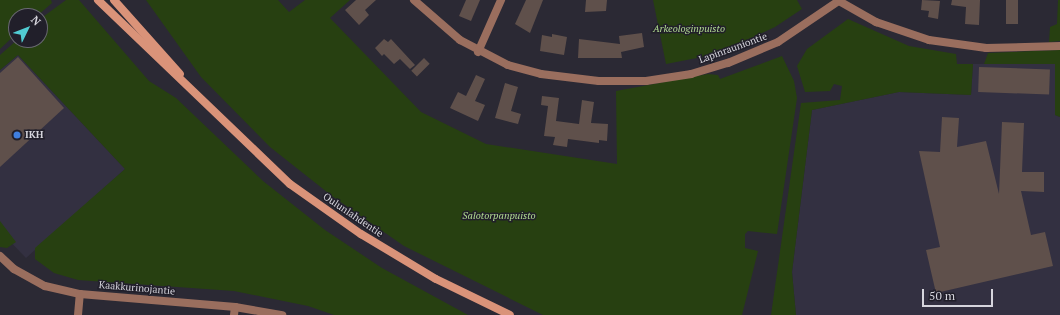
<!DOCTYPE html>
<style>
body{margin:0}
#map{position:relative;width:1060px;height:315px;overflow:hidden;background:#2b2934;font-family:"PT Serif",serif}
div>[style]{position:absolute}
.built>*{inset:0;background:#333041}
.green>*{inset:0;background:#274011}
.building>*{inset:0;background:#5f504b;transform-origin:0 0}
.minor>*{height:8px;margin:-4px;padding:0 4px;transform-origin:4px;border-radius:4px;background:#9a6e5e}
.tertiary>*{height:8px;margin:-4px;padding:0 4px;transform-origin:4px;border-radius:4px;background:#9a6e5e}
.secondary>*{height:8px;margin:-4px;padding:0 4px;transform-origin:4px;border-radius:4px;background:#da9379}
.dots>*{width:11px;height:11px;translate:-50% -50%;box-sizing:border-box;border:2px solid #211f2a;border-radius:50%}
span{translate:-50% -50%;white-space:nowrap;text-align:center;line-height:1.15;-webkit-text-stroke:3px #211f2a;paint-order:stroke}
.park-label{font-size:10px;color:#b1db91;font-style:italic}
.street-label{font-size:10px;color:#d6d5dd}
.poi-label{font-size:10px;color:#d6d5dd;font-weight:700}
.left{translate:0 -50%;text-align:left}
.north{position:absolute;left:8px;top:8px;width:40px;height:40px;box-sizing:border-box;background:#211f2a;border:1px solid #696872;border-radius:50%;rotate:47deg;font-size:11px;font-weight:700;line-height:16px;text-align:center;color:#d6d5dd}
.north::after{content:'';display:block;margin:auto;width:14px;height:18px;background:#51ccd2;clip-path:polygon(50% 0,100% 100%,50% 72%,0 100%)}
.scale{position:absolute;left:922px;top:289px;width:71px;height:18px;box-sizing:border-box;border:2px solid #d6d5dd;border-top:0;padding-left:5px;font-size:12px;line-height:14px;white-space:nowrap;color:#d6d5dd;-webkit-text-stroke:3px #211f2a;paint-order:stroke}
</style>
<div id="map">
<div class="built">
<i style="clip-path:polygon(18px 55px,125px 169px,26px 258px,0 231px,0 70px)"></i>
<i style="clip-path:polygon(973px 64px,1055px 64px,1055px 115px,1060px 117px,1060px 315px,796px 315px,792px 272px,812px 110px,899px 92px,971px 95px)"></i>
</div>
<div class="green">
<i style="clip-path:polygon(0 0,51px 0,52px 3px,37px 16px,16px 16px,16px 34px,0 49px)"></i>
<i style="clip-path:polygon(66px 0,79px 0,149px 81px,176px 98px,263px 181px,325px 230px,382px 268px,468px 315px,334px 315px,308px 306px,234px 291px,78px 280px,54px 273px,35px 259px,35px 248px,125px 169px,18px 55px,0 70px,0 55px,17px 40px,40px 40px,40px 19px)"></i>
<i style="clip-path:polygon(146px 0,278px 0,289px 12px,305px 0,350px 0,330px 18px,421px 112px,486px 144px,617px 164px,616px 91px,708px 74px,718px 75px,720px 79px,782px 56px,794px 81px,797px 98px,777px 234px,748px 231px,745px 234px,745px 248px,758px 251px,742px 315px,543px 315px,404px 246px,332px 196px,270px 147px,201px 77px)"></i>
<i style="clip-path:polygon(653px 0,797px 0,802px 9px,775px 27px,738px 44px,707px 56px,666px 64px)"></i>
<i style="clip-path:polygon(1058px 0,1060px 0,1060px 41px,1049px 42px,1050px 27px,1057px 24px)"></i>
<i style="clip-path:polygon(848px 19px,909px 46px,956px 54px,957px 64px,973px 64px,971px 95px,899px 92px,812px 110px,792px 272px,796px 315px,771px 315px,801px 103px,840px 100px,842px 86px,834px 84px,830px 91px,805px 92px,797px 66px,807px 49px)"></i>
<i style="clip-path:polygon(1060px 50px,1060px 117px,1055px 115px,1055px 64px,984px 64px,988px 53px)"></i>
<i style="clip-path:polygon(0 221px,16px 242px,7px 248px,0 247px)"></i>
</div>
<div class="building">
<i style="clip-path:polygon(356px 0,376px 0,365px 10px,369px 15px,359px 25px,345px 10px)"></i>
<i style="clip-path:polygon(466px 0,480px 0,471px 21px,459px 16px)"></i>
<i style="clip-path:polygon(526px 0,543px 0,530px 33px,515px 24px)"></i>
<i style="clip-path:polygon(586px 0,607px 0,606px 11px,585px 12px)"></i>
<i style="clip-path:polygon(922px 0,940px 1px,938px 19px,928px 17px,929px 11px,921px 10px)"></i>
<i style="clip-path:polygon(952px 0,980px 0,979px 25px,965px 24px,966px 7px,951px 5px)"></i>
<i style="left:1006px;top:0;width:12px;height:24px"></i>
<i style="clip-path:polygon(642px 33px,644px 47px,621px 52px,622px 58px,578px 58px,579px 39px,620px 44px,619px 36px)"></i>
<i style="clip-path:polygon(552px 34px,567px 37px,564px 55px,540px 51px,542px 35px,552px 37px)"></i>
<i style="clip-path:polygon(384px 39px,388px 42px,391px 39px,415px 65px,410px 69px,400px 59px,394px 64px,384px 54px,382px 56px,375px 48px)"></i>
<i style="clip-path:polygon(18px 57px,64px 108px,0 167px,0 73px)"></i>
<i style="left:424px;top:58px;width:8px;height:18px;rotate:45deg"></i>
<i style="left:979px;top:67px;width:71px;height:25px;rotate:2deg"></i>
<i style="clip-path:polygon(476px 75px,485px 79px,475px 101px,485px 105px,478px 121px,450px 108px,458px 92px,466px 96px)"></i>
<i style="clip-path:polygon(505px 83px,518px 87px,511px 111px,521px 114px,518px 124px,495px 118px)"></i>
<i style="clip-path:polygon(542px 96px,559px 98px,556px 121px,579px 124px,582px 100px,594px 102px,591px 123px,608px 124px,607px 141px,599px 140px,599px 143px,568px 139px,567px 147px,553px 145px,555px 137px,544px 136px,548px 106px,541px 105px)"></i>
<i style="clip-path:polygon(942px 117px,959px 118px,957px 147px,986px 141px,999px 194px,1002px 122px,1024px 123px,1022px 172px,1044px 172px,1044px 192px,1021px 191px,1031px 235px,1045px 232px,1053px 266px,936px 293px,926px 250px,940px 247px,919px 151px,940px 152px)"></i>
</div>
<div class="minor">
<i style="left:414px;top:0;width:61px;rotate:41deg"></i>
<i style="left:460px;top:40px;width:54px;rotate:27.5deg"></i>
<i style="left:508px;top:65px;width:34px;rotate:15deg"></i>
<i style="left:541px;top:74px;width:58px;rotate:6.9deg"></i>
<i style="left:599px;top:81px;width:47px"></i>
<i style="left:646px;top:81px;width:46px;rotate:-8.8deg"></i>
<i style="left:691px;top:74px;width:39px;rotate:-17deg"></i>
<i style="left:728px;top:63px;width:54px;rotate:-22.8deg"></i>
<i style="left:778px;top:42px;width:75px;rotate:-34.1deg"></i>
<i style="left:839px;top:1px;width:43px;rotate:29.6deg"></i>
<i style="left:876px;top:22px;width:56px;rotate:18.8deg"></i>
<i style="left:929px;top:40px;width:58px;rotate:8deg"></i>
<i style="left:986px;top:48px;width:74px;rotate:-1.5deg"></i>
<i style="left:478px;top:52px;width:57px;rotate:-66.1deg"></i>
<i style="left:78px;top:315px;width:21px;rotate:-85deg"></i>
<i style="left:234px;top:315px;width:8px;rotate:-83deg"></i>
</div>
<div class="tertiary">
<i style="left:0;top:256px;width:19px;rotate:43deg"></i>
<i style="left:14px;top:269px;width:35px;rotate:29deg"></i>
<i style="left:45px;top:286px;width:36px;rotate:13deg"></i>
<i style="left:80px;top:294px;width:156px;rotate:4.8deg"></i>
<i style="left:235px;top:307px;width:48px;rotate:9.7deg"></i>
</div>
<div class="secondary">
<i style="left:98px;top:0;width:266px;rotate:43.8deg"></i>
<i style="left:290px;top:184px;width:87px;rotate:35.2deg"></i>
<i style="left:361px;top:234px;width:87px;rotate:31deg"></i>
<i style="left:436px;top:279px;width:82px;rotate:25.9deg"></i>
<i style="left:114px;top:0;width:99px;rotate:48.3deg"></i>
</div>
<div class="dots">
<i style="left:17px;top:135px;background:#3f7fe0"></i>
</div>
<div class="park-label">
<span style="left:689px;top:29px">Arkeologinpuisto</span>
<span style="left:499px;top:216px">Salotorpanpuisto</span>
</div>
<div class="street-label">
<span style="left:733px;top:48px;rotate:-20deg">Lapinrauniontie</span>
<span style="left:353px;top:215px;rotate:34deg">Oulunlahdentie</span>
<span style="left:137px;top:288px;rotate:5deg">Kaakkurinojantie</span>
</div>
<div class="poi-label">
<span class="left" style="left:25px;top:135px">IKH</span>
</div>
<div class="north">N</div>
<div class="scale">50 m</div>
</div>
